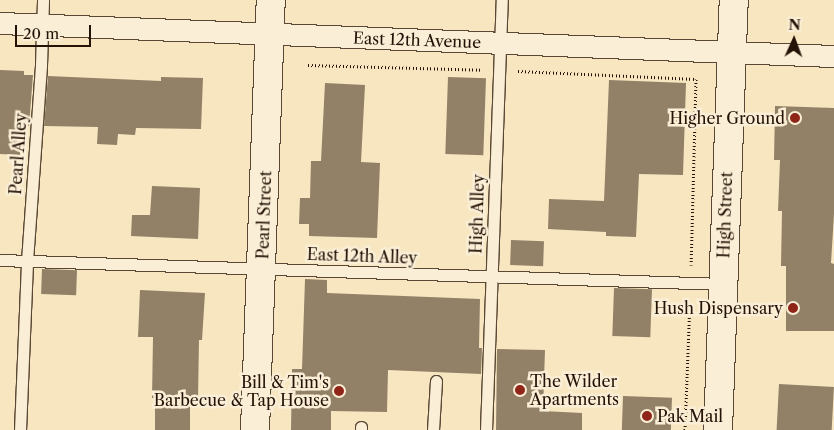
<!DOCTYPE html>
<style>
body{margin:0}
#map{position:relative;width:834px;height:430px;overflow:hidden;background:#f7e6c0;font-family:"Libre Caslon Text",serif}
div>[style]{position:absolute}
.building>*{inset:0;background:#928067;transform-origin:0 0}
.path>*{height:3px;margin-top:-1.5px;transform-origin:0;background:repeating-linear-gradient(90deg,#251207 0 1px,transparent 0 3.5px)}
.roads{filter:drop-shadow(1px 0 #5a4735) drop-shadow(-1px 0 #5a4735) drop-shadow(0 1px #5a4735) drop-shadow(0 -1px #5a4735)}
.lane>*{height:11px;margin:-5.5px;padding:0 5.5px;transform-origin:5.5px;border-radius:5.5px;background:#faefd6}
.street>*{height:21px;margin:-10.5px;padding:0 10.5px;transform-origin:10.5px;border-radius:10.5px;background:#faefd6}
.secondary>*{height:28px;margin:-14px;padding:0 14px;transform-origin:14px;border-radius:14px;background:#faefd6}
.dots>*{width:14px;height:14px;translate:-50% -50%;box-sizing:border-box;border:2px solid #faefd6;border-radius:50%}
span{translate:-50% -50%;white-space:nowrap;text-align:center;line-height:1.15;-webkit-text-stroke:5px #faefd6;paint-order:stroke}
.street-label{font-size:16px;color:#251207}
.poi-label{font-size:16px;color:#251207}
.right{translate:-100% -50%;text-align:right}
.left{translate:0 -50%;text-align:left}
.north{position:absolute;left:769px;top:15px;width:50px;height:50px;-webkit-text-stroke:4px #faefd6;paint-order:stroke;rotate:2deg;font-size:14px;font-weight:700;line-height:20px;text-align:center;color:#251207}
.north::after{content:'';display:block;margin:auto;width:18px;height:22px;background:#251207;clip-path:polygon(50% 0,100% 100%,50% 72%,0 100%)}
.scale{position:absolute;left:15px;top:25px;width:76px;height:22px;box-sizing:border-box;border:2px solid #251207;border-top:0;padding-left:6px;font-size:15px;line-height:18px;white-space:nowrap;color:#251207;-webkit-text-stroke:4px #faefd6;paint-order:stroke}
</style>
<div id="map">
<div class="building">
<i style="clip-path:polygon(0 70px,24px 71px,24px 75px,33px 75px,29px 126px,21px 126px,20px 155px,0 154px)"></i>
<i style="clip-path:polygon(48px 76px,161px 81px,161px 77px,203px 78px,201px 129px,136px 128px,135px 135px,118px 134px,117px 145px,97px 144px,98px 127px,44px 126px)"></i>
<i style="left:448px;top:77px;width:38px;height:77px;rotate:2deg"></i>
<i style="clip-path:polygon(609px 80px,686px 83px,683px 175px,639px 174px,636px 237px,606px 236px,606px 232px,548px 229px,549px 199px,604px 201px)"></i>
<i style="clip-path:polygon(325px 83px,365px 85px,361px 162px,380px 163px,377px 238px,309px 236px,309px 224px,299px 224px,300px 198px,310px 198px,311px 161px,321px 161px)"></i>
<i style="clip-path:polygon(775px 106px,834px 108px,834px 214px,831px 263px,834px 264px,834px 331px,786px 331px,786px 266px,781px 266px,782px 211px,778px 211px,780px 160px,774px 160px)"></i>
<i style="clip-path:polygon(152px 186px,200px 188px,198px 239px,131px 236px,132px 215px,150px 215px)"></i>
<i style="left:511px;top:240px;width:33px;height:25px;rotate:2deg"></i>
<i style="left:42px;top:269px;width:35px;height:25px;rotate:2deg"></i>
<i style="clip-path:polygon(305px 279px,327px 280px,327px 293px,480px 299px,479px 348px,482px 348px,481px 374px,388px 370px,387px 412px,331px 411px,331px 430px,291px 430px,292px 369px,302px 369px)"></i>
<i style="left:614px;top:288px;width:38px;height:48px;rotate:2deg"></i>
<i style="clip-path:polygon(140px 290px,205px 293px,202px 340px,199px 340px,198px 399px,190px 399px,190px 430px,155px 430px,155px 398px,152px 398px,153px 337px,138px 337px)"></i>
<i style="clip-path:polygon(497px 349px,545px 350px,543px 411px,582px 413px,582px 430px,496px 430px)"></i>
<i style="left:779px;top:384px;width:55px;height:46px;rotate:3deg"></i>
<i style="left:623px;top:396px;width:49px;height:34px;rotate:2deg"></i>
</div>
<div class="path">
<i style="left:308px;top:65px;width:174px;rotate:1.6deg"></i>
<i style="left:518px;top:71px;width:178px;rotate:2.6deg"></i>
<i style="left:696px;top:79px;width:186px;rotate:91.5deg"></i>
<i style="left:685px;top:430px;width:129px;rotate:-87.8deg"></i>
</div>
<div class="roads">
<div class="lane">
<i style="left:0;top:260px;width:722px;rotate:1.9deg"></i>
<i style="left:20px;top:430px;width:169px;rotate:-87.6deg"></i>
<i style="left:27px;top:261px;width:196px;rotate:-85.9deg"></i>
<i style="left:41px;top:65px;width:65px;rotate:-88.2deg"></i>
<i style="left:361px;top:430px;width:3px;rotate:-90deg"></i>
<i style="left:433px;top:430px;width:49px;rotate:-86.5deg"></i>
<i style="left:486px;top:430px;width:430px;rotate:-87.9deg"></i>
</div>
<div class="street">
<i style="left:0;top:23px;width:835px;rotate:2.27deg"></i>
</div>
<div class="secondary">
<i style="left:255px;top:430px;width:430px;rotate:-87.9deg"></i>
<i style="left:718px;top:430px;width:430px;rotate:-87.9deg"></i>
</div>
</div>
<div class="dots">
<i style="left:795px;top:118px;background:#8f2418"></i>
<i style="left:793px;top:308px;background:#8f2418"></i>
<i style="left:520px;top:390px;background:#8f2418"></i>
<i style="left:339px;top:391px;background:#8f2418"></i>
<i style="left:647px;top:416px;background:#8f2418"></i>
</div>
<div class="street-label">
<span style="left:417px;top:40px;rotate:2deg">East 12th Avenue</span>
<span style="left:18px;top:154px;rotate:-86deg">Pearl Alley</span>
<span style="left:477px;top:214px;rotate:-88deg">High Alley</span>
<span style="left:264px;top:215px;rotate:-88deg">Pearl Street</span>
<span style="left:725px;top:215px;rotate:-88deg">High Street</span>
<span style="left:362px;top:256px;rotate:2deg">East 12th Alley</span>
</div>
<div class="poi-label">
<span class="right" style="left:785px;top:118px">Higher Ground</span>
<span class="right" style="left:783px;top:308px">Hush Dispensary</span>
<span class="left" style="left:530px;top:390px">The Wilder<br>Apartments</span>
<span class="right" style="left:329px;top:391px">Bill &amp; Tim's<br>Barbecue &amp; Tap House</span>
<span class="left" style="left:657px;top:416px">Pak Mail</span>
</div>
<div class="north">N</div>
<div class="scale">20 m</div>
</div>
